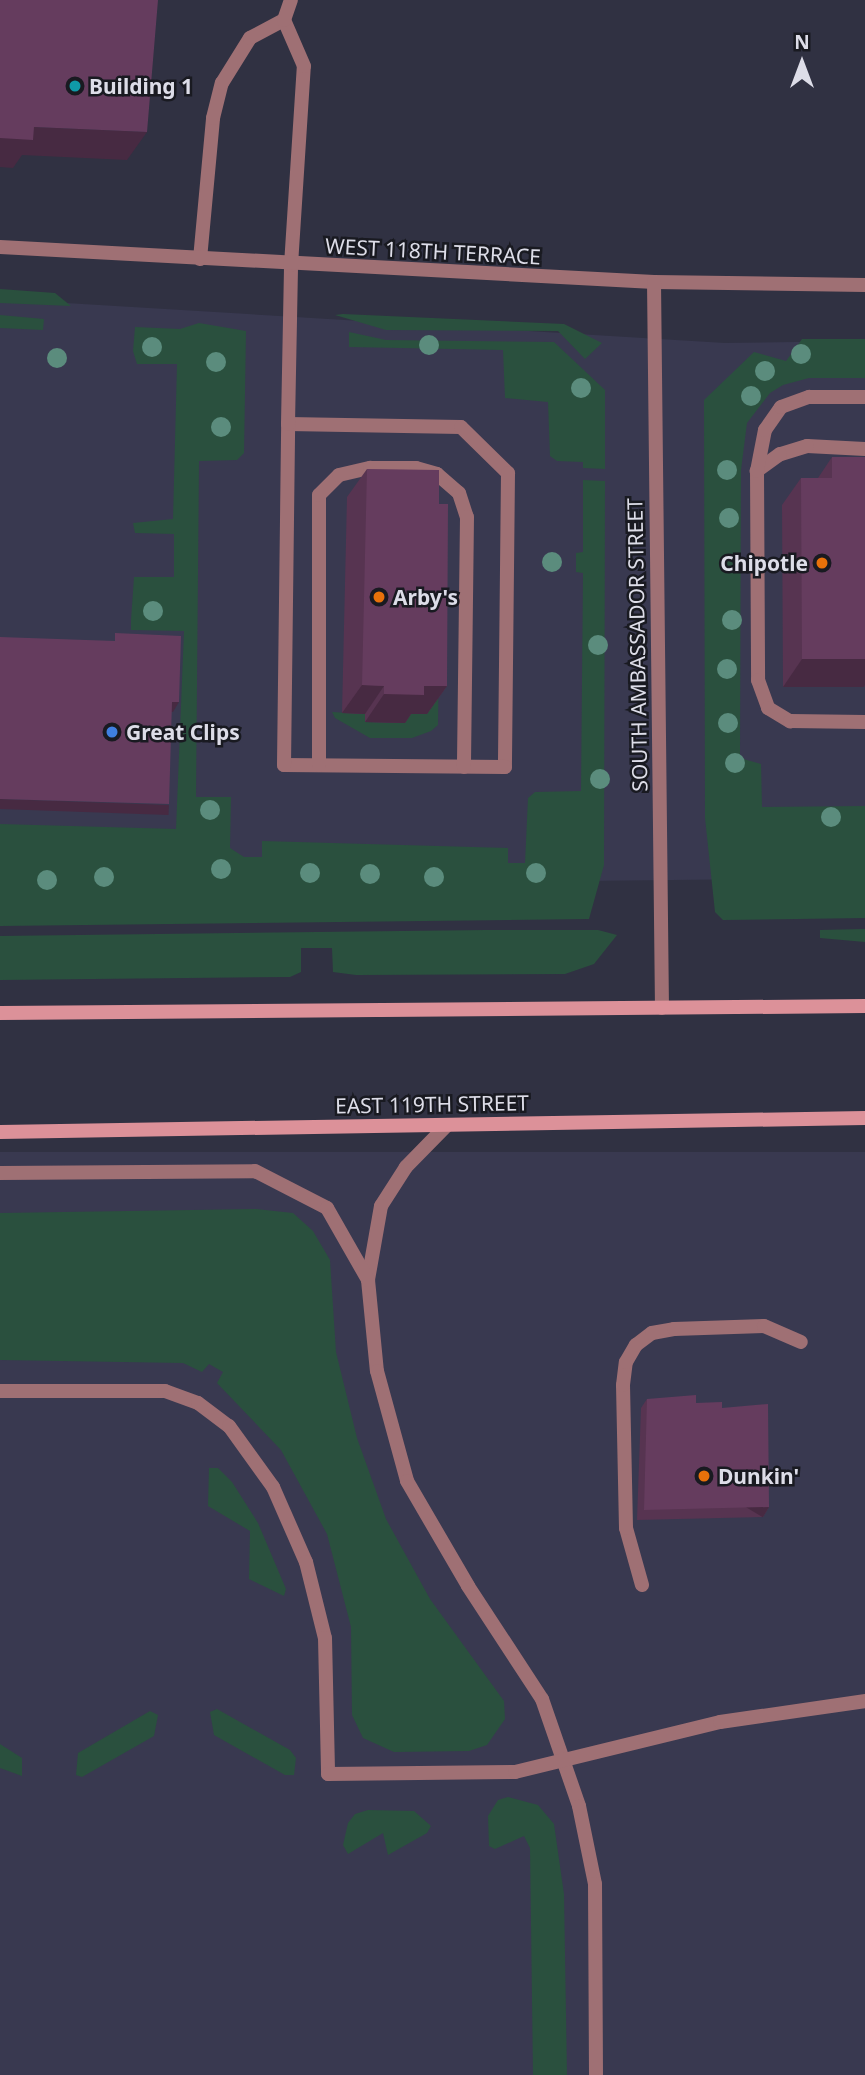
<!DOCTYPE html>
<style>
body{margin:0}
#map{position:relative;width:865px;height:2075px;overflow:hidden;background:#303142;font-family:"Noto Sans",sans-serif}
div>[style]{position:absolute}
.built>*{inset:0;background:#393950;transform-origin:0 0}
.green>*{inset:0;background:#2a503e}
.service>*{height:14px;margin:-7px;padding:0 7px;transform-origin:7px;border-radius:7px;background:#9f7074}
.minor>*{height:14px;margin:-7px;padding:0 7px;transform-origin:7px;border-radius:7px;background:#9f7074}
.secondary>*{height:14px;margin:-7px;padding:0 7px;transform-origin:7px;border-radius:7px;background:#dc9199}
.trees>*{width:20px;height:20px;margin:-10px;border-radius:50%;background:#5b8c7d}
.wall>*{inset:0;background:#573451}
.shaded-wall>*{inset:0;background:#472a42;transform-origin:0 0}
.building>*{inset:0;background:#653c5e}
.dots>*{width:19px;height:19px;translate:-50% -50%;box-sizing:border-box;border:4px solid #191a21;border-radius:50%}
span{translate:-50% -50%;white-space:nowrap;text-align:center;line-height:1.15;-webkit-text-stroke:5px #191a21;paint-order:stroke}
.poi-label{font-size:21px;color:#dddde8;font-weight:700}
.left{translate:0 -50%;text-align:left}
.right{translate:-100% -50%;text-align:right}
.street-label{font-size:21px;color:#dddde8}
.north{position:absolute;left:767px;top:28px;width:70px;height:70px;-webkit-text-stroke:5px #191a21;paint-order:stroke;rotate:0deg;font-size:19px;font-weight:700;line-height:28px;text-align:center;color:#dddde8}
.north::after{content:'';display:block;margin:auto;width:24px;height:32px;background:#dddde8;clip-path:polygon(50% 0,100% 100%,50% 72%,0 100%)}
</style>
<div id="map">
<div class="built">
<i style="clip-path:polygon(0 299px,725px 343px,865px 341px,865px 878px,0 887px)"></i>
<i style="left:865px;top:1152px;width:923px;height:865px;rotate:90deg"></i>
</div>
<div class="green">
<i style="clip-path:polygon(0 289px,55px 293px,71px 306px,0 303px)"></i>
<i style="clip-path:polygon(343px 314px,564px 324px,602px 343px,585px 359px,558px 331px,386px 330px,335px 315px)"></i>
<i style="clip-path:polygon(0 315px,44px 319px,43px 330px,0 328px)"></i>
<i style="clip-path:polygon(199px 323px,246px 331px,244px 453px,237px 460px,199px 461px,196px 797px,231px 797px,230px 848px,244px 857px,262px 857px,262px 841px,508px 848px,508px 863px,525px 863px,528px 798px,535px 792px,581px 791px,583px 573px,576px 572px,576px 553px,583px 552px,583px 480px,605px 481px,604px 865px,589px 919px,0 926px,0 824px,176px 829px,184px 631px,131px 630px,131px 620px,134px 577px,174px 577px,174px 534px,135px 533px,133px 523px,173px 519px,177px 364px,137px 364px,133px 351px,135px 327px,180px 329px)"></i>
<i style="clip-path:polygon(349px 332px,386px 340px,554px 342px,605px 390px,605px 469px,583px 468px,583px 462px,557px 461px,550px 456px,548px 402px,505px 398px,503px 350px,349px 347px)"></i>
<i style="clip-path:polygon(802px 339px,865px 339px,865px 378px,809px 378px,783px 385px,770px 393px,747px 423px,741px 470px,740px 758px,761px 764px,762px 807px,865px 806px,865px 918px,723px 920px,715px 912px,705px 818px,704px 400px,754px 352px,786px 361px)"></i>
<i style="clip-path:polygon(439px 652px,438px 725px,431px 731px,412px 738px,370px 738px,335px 718px,332px 712px,365px 714px,365px 722px,404px 723px)"></i>
<i style="clip-path:polygon(865px 929px,865px 942px,820px 938px,820px 930px)"></i>
<i style="clip-path:polygon(486px 930px,598px 930px,617px 935px,594px 964px,565px 974px,356px 975px,333px 972px,332px 948px,301px 948px,301px 972px,290px 977px,0 980px,0 936px)"></i>
<i style="clip-path:polygon(256px 1209px,293px 1213px,313px 1231px,330px 1260px,336px 1352px,357px 1438px,386px 1519px,430px 1599px,504px 1701px,505px 1719px,487px 1745px,469px 1751px,394px 1752px,363px 1738px,352px 1715px,351px 1627px,327px 1534px,281px 1450px,217px 1383px,223px 1372px,209px 1364px,202px 1372px,183px 1363px,0 1360px,0 1213px)"></i>
<i style="clip-path:polygon(209px 1468px,218px 1468px,232px 1482px,258px 1523px,286px 1589px,284px 1596px,249px 1579px,250px 1531px,208px 1506px)"></i>
<i style="clip-path:polygon(217px 1709px,290px 1750px,296px 1758px,294px 1775px,285px 1775px,214px 1735px,210px 1712px)"></i>
<i style="clip-path:polygon(150px 1711px,158px 1715px,154px 1736px,82px 1777px,76px 1775px,78px 1753px)"></i>
<i style="clip-path:polygon(0 1744px,22px 1758px,22px 1776px,0 1768px)"></i>
<i style="clip-path:polygon(508px 1797px,538px 1805px,554px 1824px,564px 1894px,567px 2075px,533px 2075px,530px 1848px,524px 1836px,495px 1849px,489px 1846px,488px 1816px,498px 1800px)"></i>
<i style="clip-path:polygon(368px 1810px,414px 1811px,431px 1826px,427px 1833px,388px 1855px,383px 1833px,348px 1854px,343px 1845px,348px 1823px,355px 1814px)"></i>
</div>
<div class="service">
<i style="left:200px;top:259px;width:142px;rotate:-84.7deg"></i>
<i style="left:213px;top:118px;width:36px;rotate:-76deg"></i>
<i style="left:222px;top:83px;width:53px;rotate:-58.1deg"></i>
<i style="left:250px;top:38px;width:38px;rotate:-28deg"></i>
<i style="left:288px;top:424px;width:173px;rotate:1deg"></i>
<i style="left:461px;top:427px;width:66px;rotate:44.4deg"></i>
<i style="left:508px;top:473px;width:294px;rotate:90.6deg"></i>
<i style="left:505px;top:767px;width:221px;rotate:-179.5deg"></i>
<i style="left:284px;top:765px;width:341px;rotate:-89.3deg"></i>
<i style="left:288px;top:424px;width:159px;rotate:-88.9deg"></i>
<i style="left:291px;top:265px;width:199px;rotate:-86.3deg"></i>
<i style="left:304px;top:66px;width:50px;rotate:-113.5deg"></i>
<i style="left:284px;top:20px;width:21px;rotate:-71deg"></i>
<i style="left:865px;top:449px;width:58px;rotate:-177deg"></i>
<i style="left:807px;top:446px;width:28px;rotate:163deg"></i>
<i style="left:780px;top:454px;width:29px;rotate:144deg"></i>
<i style="left:757px;top:471px;width:209px;rotate:89.7deg"></i>
<i style="left:758px;top:680px;width:30px;rotate:70deg"></i>
<i style="left:768px;top:708px;width:26px;rotate:31deg"></i>
<i style="left:790px;top:721px;width:75px;rotate:0.8deg"></i>
<i style="left:757px;top:471px;width:42px;rotate:-79deg"></i>
<i style="left:765px;top:430px;width:28px;rotate:-55deg"></i>
<i style="left:781px;top:407px;width:30px;rotate:-20deg"></i>
<i style="left:809px;top:397px;width:56px"></i>
<i style="left:319px;top:765px;width:270px;rotate:-90deg"></i>
<i style="left:319px;top:495px;width:28px;rotate:-45deg"></i>
<i style="left:339px;top:475px;width:32px;rotate:-13deg"></i>
<i style="left:370px;top:468px;width:46px"></i>
<i style="left:416px;top:468px;width:22px;rotate:16deg"></i>
<i style="left:437px;top:474px;width:29px;rotate:41deg"></i>
<i style="left:459px;top:493px;width:25px;rotate:72deg"></i>
<i style="left:467px;top:517px;width:250px;rotate:90.7deg"></i>
<i style="left:447px;top:1125px;width:59px;rotate:134.3deg"></i>
<i style="left:406px;top:1167px;width:46px;rotate:122.7deg"></i>
<i style="left:381px;top:1206px;width:75px;rotate:100deg"></i>
<i style="left:368px;top:1280px;width:91px;rotate:84.4deg"></i>
<i style="left:377px;top:1371px;width:114px;rotate:74.7deg"></i>
<i style="left:407px;top:1481px;width:121px;rotate:59.8deg"></i>
<i style="left:468px;top:1586px;width:135px;rotate:56.8deg"></i>
<i style="left:542px;top:1699px;width:113px;rotate:70.9deg"></i>
<i style="left:579px;top:1806px;width:80px;rotate:78.4deg"></i>
<i style="left:595px;top:1884px;width:191px;rotate:89.7deg"></i>
<i style="left:0;top:1173px;width:255px;rotate:-0.4deg"></i>
<i style="left:255px;top:1171px;width:81px;rotate:27.2deg"></i>
<i style="left:327px;top:1208px;width:83px;rotate:60.3deg"></i>
<i style="left:0;top:1391px;width:165px"></i>
<i style="left:165px;top:1391px;width:35px;rotate:20deg"></i>
<i style="left:198px;top:1403px;width:39px;rotate:37deg"></i>
<i style="left:229px;top:1426px;width:75px;rotate:54.2deg"></i>
<i style="left:273px;top:1487px;width:82px;rotate:66.3deg"></i>
<i style="left:306px;top:1562px;width:78px;rotate:76deg"></i>
<i style="left:325px;top:1638px;width:136px;rotate:88.7deg"></i>
<i style="left:328px;top:1774px;width:187px;rotate:-0.6deg"></i>
<i style="left:515px;top:1772px;width:211px;rotate:-13.7deg"></i>
<i style="left:720px;top:1722px;width:147px;rotate:-8.2deg"></i>
<i style="left:642px;top:1585px;width:59px;rotate:-105.7deg"></i>
<i style="left:626px;top:1528px;width:143px;rotate:-91.2deg"></i>
<i style="left:623px;top:1385px;width:23px;rotate:-83deg"></i>
<i style="left:626px;top:1362px;width:20px;rotate:-60deg"></i>
<i style="left:636px;top:1345px;width:20px;rotate:-37deg"></i>
<i style="left:652px;top:1333px;width:22px;rotate:-10deg"></i>
<i style="left:674px;top:1329px;width:90px;rotate:-1.9deg"></i>
<i style="left:764px;top:1326px;width:40px;rotate:23.4deg"></i>
</div>
<div class="minor">
<i style="left:0;top:247px;width:655px;rotate:3.06deg"></i>
<i style="left:654px;top:282px;width:211px;rotate:0.8deg"></i>
<i style="left:654px;top:282px;width:726px;rotate:89.37deg"></i>
</div>
<div class="secondary">
<i style="left:0;top:1013px;width:865px;rotate:-0.46deg"></i>
<i style="left:0;top:1132px;width:865px;rotate:-0.93deg"></i>
</div>
<div class="trees">
<i style="left:429px;top:345px"></i>
<i style="left:152px;top:347px"></i>
<i style="left:801px;top:354px"></i>
<i style="left:57px;top:358px"></i>
<i style="left:216px;top:362px"></i>
<i style="left:765px;top:371px"></i>
<i style="left:581px;top:388px"></i>
<i style="left:751px;top:396px"></i>
<i style="left:221px;top:427px"></i>
<i style="left:727px;top:470px"></i>
<i style="left:729px;top:518px"></i>
<i style="left:552px;top:562px"></i>
<i style="left:153px;top:611px"></i>
<i style="left:732px;top:620px"></i>
<i style="left:598px;top:645px"></i>
<i style="left:727px;top:669px"></i>
<i style="left:728px;top:723px"></i>
<i style="left:735px;top:763px"></i>
<i style="left:600px;top:779px"></i>
<i style="left:210px;top:810px"></i>
<i style="left:831px;top:817px"></i>
<i style="left:221px;top:869px"></i>
<i style="left:310px;top:873px"></i>
<i style="left:536px;top:873px"></i>
<i style="left:370px;top:874px"></i>
<i style="left:104px;top:877px"></i>
<i style="left:434px;top:877px"></i>
<i style="left:47px;top:880px"></i>
</div>
<div class="wall">
<i style="clip-path:polygon(832px 457px,865px 457px,865px 685px,864px 687px,783px 687px,782px 505px,801px 478px,818px 478px)"></i>
<i style="clip-path:polygon(367px 469px,439px 504px,447px 686px,427px 714px,411px 714px,405px 723px,365px 722px,365px 714px,342px 713px,347px 497px)"></i>
<i style="clip-path:polygon(647px 1399px,696px 1403px,722px 1408px,769px 1507px,763px 1517px,637px 1520px,641px 1408px)"></i>
</div>
<div class="shaded-wall">
<i style="clip-path:polygon(34px 127px,147px 132px,127px 160px,22px 155px,13px 168px,0 167px,0 138px)"></i>
<i style="clip-path:polygon(802px 659px,865px 659px,865px 685px,864px 687px,783px 687px)"></i>
<i style="clip-path:polygon(362px 685px,384px 686px,365px 714px,342px 713px)"></i>
<i style="clip-path:polygon(424px 686px,447px 686px,427px 714px,411px 714px,405px 723px,365px 722px,384px 694px)"></i>
<i style="clip-path:polygon(172px 702px,179px 702px,173px 712px,165px 711px)"></i>
<i style="left:0;top:799px;width:169px;height:10px;rotate:2deg"></i>
<i style="left:769px;top:1507px;width:12px;height:125px;rotate:121deg"></i>
</div>
<div class="building">
<i style="clip-path:polygon(0 0,158px 0,147px 132px,34px 127px,33px 140px,0 138px)"></i>
<i style="clip-path:polygon(832px 457px,865px 457px,865px 659px,802px 659px,801px 478px,832px 478px)"></i>
<i style="clip-path:polygon(367px 469px,439px 470px,439px 504px,448px 504px,447px 686px,424px 686px,424px 695px,384px 694px,384px 686px,362px 685px)"></i>
<i style="clip-path:polygon(115px 633px,181px 636px,179px 702px,172px 702px,169px 804px,0 799px,0 637px,115px 641px)"></i>
<i style="clip-path:polygon(696px 1395px,696px 1403px,722px 1402px,722px 1408px,768px 1404px,769px 1507px,644px 1510px,647px 1399px)"></i>
</div>
<div class="dots">
<i style="left:75px;top:86px;background:#0f9aa8"></i>
<i style="left:822px;top:563px;background:#e8710a"></i>
<i style="left:379px;top:597px;background:#e8710a"></i>
<i style="left:112px;top:732px;background:#3f7fe0"></i>
<i style="left:704px;top:1476px;background:#e8710a"></i>
</div>
<div class="poi-label">
<span class="left" style="left:89px;top:86px">Building 1</span>
<span class="right" style="left:808px;top:563px">Chipotle</span>
<span class="left" style="left:393px;top:597px">Arby's</span>
<span class="left" style="left:126px;top:732px">Great Clips</span>
<span class="left" style="left:718px;top:1476px">Dunkin'</span>
</div>
<div class="street-label">
<span style="left:433px;top:251px;rotate:3deg">WEST 118TH TERRACE</span>
<span style="left:637px;top:645px;rotate:-91deg">SOUTH AMBASSADOR STREET</span>
<span style="left:432px;top:1104px;rotate:-1deg">EAST 119TH STREET</span>
</div>
<div class="north">N</div>
</div>
